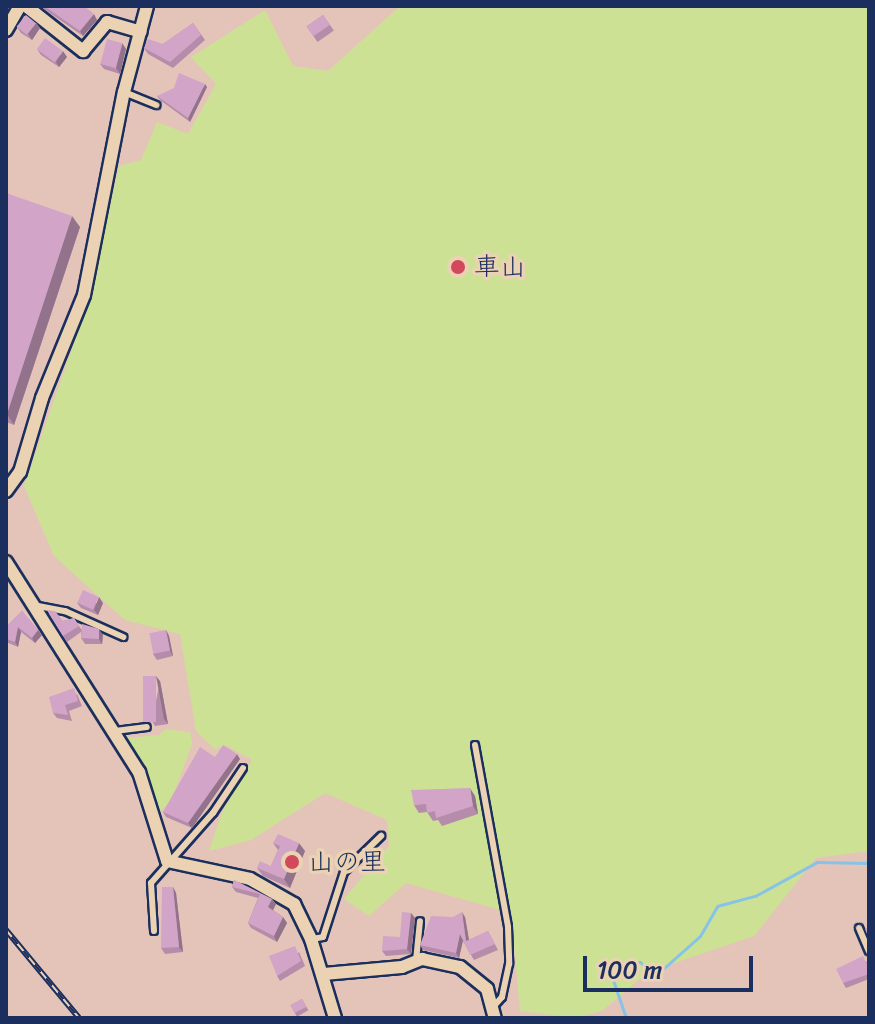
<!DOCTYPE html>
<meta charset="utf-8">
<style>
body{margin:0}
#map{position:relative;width:875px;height:1024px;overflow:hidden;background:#e4c4b9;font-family:Sriracha,"Klee One",sans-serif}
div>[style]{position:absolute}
.green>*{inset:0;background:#cde195}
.stream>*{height:3px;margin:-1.5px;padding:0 1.5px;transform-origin:1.5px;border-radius:1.5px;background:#86c3e6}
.roads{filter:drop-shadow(2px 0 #1b2f5e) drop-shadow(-2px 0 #1b2f5e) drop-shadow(0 2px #1b2f5e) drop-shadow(0 -2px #1b2f5e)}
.lane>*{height:6px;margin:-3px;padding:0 3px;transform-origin:3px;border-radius:3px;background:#ebd2b3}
.street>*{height:12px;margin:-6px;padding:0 6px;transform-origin:6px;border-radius:6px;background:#ebd2b3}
.rail>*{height:6px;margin-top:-3px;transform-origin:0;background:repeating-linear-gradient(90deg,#ebd2b3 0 9px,#1b2f5e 0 18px);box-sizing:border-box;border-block:2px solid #1b2f5e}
.wall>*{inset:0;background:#b58dab;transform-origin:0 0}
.shaded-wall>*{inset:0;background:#93738b}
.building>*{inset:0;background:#d2a4c7;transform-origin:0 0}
.dots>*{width:22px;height:22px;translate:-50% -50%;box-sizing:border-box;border:4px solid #ebd2b3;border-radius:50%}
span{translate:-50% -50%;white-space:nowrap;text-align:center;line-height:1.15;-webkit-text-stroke:7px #ebd2b3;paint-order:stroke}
.poi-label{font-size:26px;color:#1b2f5e}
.left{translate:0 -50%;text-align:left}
.frame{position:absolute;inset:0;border:8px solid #1b2f5e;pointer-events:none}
.scale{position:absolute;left:583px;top:956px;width:170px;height:36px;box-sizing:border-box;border:4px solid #1b2f5e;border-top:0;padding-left:10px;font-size:24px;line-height:28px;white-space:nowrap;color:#1b2f5e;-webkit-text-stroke:6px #ebd2b3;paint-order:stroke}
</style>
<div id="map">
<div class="green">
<i style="clip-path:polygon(400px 6px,869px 6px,869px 851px,816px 858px,754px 936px,648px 972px,602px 1011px,576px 1018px,520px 1011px,511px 913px,406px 883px,369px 916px,344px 899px,389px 846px,387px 820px,325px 793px,251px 840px,209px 851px,222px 812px,252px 760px,227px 746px,215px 749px,196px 731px,180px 634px,125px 620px,54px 556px,24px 486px,89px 300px,119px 166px,141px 160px,157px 122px,188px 134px,216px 84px,191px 57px,265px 10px,293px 66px,328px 71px)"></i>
<i style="clip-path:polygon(166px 729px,190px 732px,192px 744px,171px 801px,159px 812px,127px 744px,128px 738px,159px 735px)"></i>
</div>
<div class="stream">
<i style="left:626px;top:1018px;width:43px;rotate:-108.9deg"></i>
<i style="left:612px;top:977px;width:15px;rotate:-58deg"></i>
<i style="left:620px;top:964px;width:20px;rotate:-6deg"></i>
<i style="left:640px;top:962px;width:21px;rotate:43deg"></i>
<i style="left:655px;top:976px;width:60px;rotate:-41.6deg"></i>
<i style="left:700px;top:936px;width:34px;rotate:-60deg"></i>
<i style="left:717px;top:906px;width:39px;rotate:-15deg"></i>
<i style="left:755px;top:896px;width:71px;rotate:-28.7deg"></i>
<i style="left:817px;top:862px;width:52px;rotate:1.1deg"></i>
</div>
<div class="roads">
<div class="lane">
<i style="left:124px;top:92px;width:35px;rotate:22deg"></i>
<i style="left:33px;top:605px;width:33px;rotate:11deg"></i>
<i style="left:65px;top:611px;width:64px;rotate:24.1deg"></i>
<i style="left:115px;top:731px;width:32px;rotate:-7deg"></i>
<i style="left:475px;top:745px;width:185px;rotate:79.7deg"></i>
<i style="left:508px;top:927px;width:37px;rotate:88deg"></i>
<i style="left:509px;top:964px;width:34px;rotate:102deg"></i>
<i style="left:502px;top:997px;width:12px;rotate:132deg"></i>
<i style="left:859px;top:928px;width:25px;rotate:67deg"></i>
<i style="left:154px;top:931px;width:48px;rotate:-93.6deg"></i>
<i style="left:151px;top:883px;width:94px;rotate:-48.5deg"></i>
<i style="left:213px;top:813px;width:54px;rotate:-56.3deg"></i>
<i style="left:312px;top:939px;width:11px;rotate:-10deg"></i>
<i style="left:323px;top:937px;width:68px;rotate:-72.1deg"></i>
<i style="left:344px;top:872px;width:52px;rotate:-44.2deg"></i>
<i style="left:416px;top:961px;width:40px;rotate:-84.3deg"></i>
</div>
<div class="street">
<i style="left:26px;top:6px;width:73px;rotate:38.3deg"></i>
<i style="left:83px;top:51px;width:38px;rotate:-50deg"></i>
<i style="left:107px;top:22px;width:35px;rotate:16deg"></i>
<i style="left:6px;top:30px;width:28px;rotate:-60deg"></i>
<i style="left:6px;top:491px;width:24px;rotate:-54deg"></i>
<i style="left:20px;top:472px;width:77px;rotate:-73.4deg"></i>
<i style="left:42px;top:398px;width:111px;rotate:-67.8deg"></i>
<i style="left:84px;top:295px;width:207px;rotate:-78.9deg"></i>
<i style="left:124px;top:92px;width:89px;rotate:-75deg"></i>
<i style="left:6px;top:562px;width:249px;rotate:57.7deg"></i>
<i style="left:139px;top:772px;width:93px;rotate:72.5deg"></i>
<i style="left:167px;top:861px;width:85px;rotate:12.2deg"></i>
<i style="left:250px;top:879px;width:51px;rotate:29.6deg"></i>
<i style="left:294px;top:904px;width:39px;rotate:64deg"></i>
<i style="left:311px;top:939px;width:83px;rotate:73.1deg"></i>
<i style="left:324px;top:974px;width:78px;rotate:-5.1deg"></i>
<i style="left:402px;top:967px;width:22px;rotate:-22deg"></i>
<i style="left:422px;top:959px;width:39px;rotate:12deg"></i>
<i style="left:460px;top:967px;width:35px;rotate:39deg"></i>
<i style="left:487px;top:989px;width:30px;rotate:75deg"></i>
</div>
</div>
<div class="rail">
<i style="left:6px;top:930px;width:114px;rotate:50.3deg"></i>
</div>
<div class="wall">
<i style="clip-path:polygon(42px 6px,84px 6px,97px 20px,83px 36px,44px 9px)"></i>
<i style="left:323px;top:15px;width:19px;height:20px;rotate:55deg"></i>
<i style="clip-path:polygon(36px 23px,40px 28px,32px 40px,21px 33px,17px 27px)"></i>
<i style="clip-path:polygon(193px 23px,205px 40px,173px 68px,148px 54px,144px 48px,163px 44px)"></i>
<i style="clip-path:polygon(122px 43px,126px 49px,120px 74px,104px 69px,100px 64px)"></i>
<i style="clip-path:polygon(37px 49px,67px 57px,59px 67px,41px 55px)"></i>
<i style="clip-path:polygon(207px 87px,190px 122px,160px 100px,157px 96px)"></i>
<i style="clip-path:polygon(6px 193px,80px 227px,14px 425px,6px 422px)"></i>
<i style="clip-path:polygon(77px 603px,103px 603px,98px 615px,81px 608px)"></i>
<i style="clip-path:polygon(47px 610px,63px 621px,74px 618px,81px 629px,103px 635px,102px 644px,85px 644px,81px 638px,81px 632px,67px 642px)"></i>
<i style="clip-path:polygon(22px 611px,42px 635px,35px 643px,21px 632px,18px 647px,6px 642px,6px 627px)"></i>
<i style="clip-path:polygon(166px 630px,169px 636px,173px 656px,157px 660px,153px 654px)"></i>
<i style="clip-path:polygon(160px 681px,168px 724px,155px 726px,152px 721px)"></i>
<i style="clip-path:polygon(77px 694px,82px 706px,69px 711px,72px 721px,57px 718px,53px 713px)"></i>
<i style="clip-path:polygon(215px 757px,240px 759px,192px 828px,166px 817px,163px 812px)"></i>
<i style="clip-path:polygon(475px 796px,478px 814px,442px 826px,438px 820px,433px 821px,427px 812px,419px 813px,414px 805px)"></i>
<i style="clip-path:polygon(273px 843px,305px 851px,290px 888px,263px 876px,257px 868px,271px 866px,278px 850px)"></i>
<i style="clip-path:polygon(234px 880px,272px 899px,276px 904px,273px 910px,283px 917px,287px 923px,277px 942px,251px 928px,248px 923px,258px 898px,236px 892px,232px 887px)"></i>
<i style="clip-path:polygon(173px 887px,176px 893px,183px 952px,165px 954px,161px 948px)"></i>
<i style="clip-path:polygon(411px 913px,415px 918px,411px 954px,386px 956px,382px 951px,400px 937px)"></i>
<i style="clip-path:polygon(453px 917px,465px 917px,469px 940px,488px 931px,498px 950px,474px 960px,463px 941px,459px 958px,423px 950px,420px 945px)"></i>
<i style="clip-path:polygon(299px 952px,305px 966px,280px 981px,277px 976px)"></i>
<i style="clip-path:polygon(866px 961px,869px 967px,869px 979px,846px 988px,843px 983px)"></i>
<i style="left:302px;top:999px;width:13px;height:13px;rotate:61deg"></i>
</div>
<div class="shaded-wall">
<i style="clip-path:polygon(94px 14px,97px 20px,83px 36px,80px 31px)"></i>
<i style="clip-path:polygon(36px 23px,40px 28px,32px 40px,28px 34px)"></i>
<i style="clip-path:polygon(122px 43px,126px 49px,120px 74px,116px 68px)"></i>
<i style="clip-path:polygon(63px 51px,67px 57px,59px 67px,56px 62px)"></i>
<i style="clip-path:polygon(205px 84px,207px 87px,190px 122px,188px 118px)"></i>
<i style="clip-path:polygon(72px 216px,80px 227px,14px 425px,7px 414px)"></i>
<i style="clip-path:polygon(99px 597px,103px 603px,98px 615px,94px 610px)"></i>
<i style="clip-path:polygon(18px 627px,21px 632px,18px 647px,15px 642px)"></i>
<i style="clip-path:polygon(99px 629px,103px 635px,102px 644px,99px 639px)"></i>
<i style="clip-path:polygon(38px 630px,42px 635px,35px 643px,32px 638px)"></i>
<i style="clip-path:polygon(166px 630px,169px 636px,173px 656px,170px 651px)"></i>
<i style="clip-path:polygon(156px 676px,160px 681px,168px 724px,164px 719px)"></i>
<i style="clip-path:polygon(237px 754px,240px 759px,192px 828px,188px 823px)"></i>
<i style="clip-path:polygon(470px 788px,475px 796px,478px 814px,473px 806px)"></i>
<i style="clip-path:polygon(299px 843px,305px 851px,290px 888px,284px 879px)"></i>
<i style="clip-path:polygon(173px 887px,176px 893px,183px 952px,179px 947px)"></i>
<i style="clip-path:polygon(272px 899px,276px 904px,272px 912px,268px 907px)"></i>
<i style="clip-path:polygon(462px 912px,465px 917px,470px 946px,466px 941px)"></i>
<i style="clip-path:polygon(411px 913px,415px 918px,411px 954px,407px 949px)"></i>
<i style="clip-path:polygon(283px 917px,287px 923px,277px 942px,274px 936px)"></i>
<i style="clip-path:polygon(460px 934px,463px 940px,459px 958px,456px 953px)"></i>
</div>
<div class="building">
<i style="clip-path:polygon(44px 6px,84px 6px,94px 14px,80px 31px)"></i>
<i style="left:26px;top:15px;width:13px;height:15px;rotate:39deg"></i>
<i style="left:323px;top:15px;width:12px;height:20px;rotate:55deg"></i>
<i style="clip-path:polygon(193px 23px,201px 35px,170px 62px,144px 48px,148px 39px,163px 44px)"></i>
<i style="left:45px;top:38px;width:22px;height:14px;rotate:36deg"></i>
<i style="left:107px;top:39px;width:16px;height:26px;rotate:15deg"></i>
<i style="clip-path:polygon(179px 73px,205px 84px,188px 118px,157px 96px,174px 88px)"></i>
<i style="clip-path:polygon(6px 193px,72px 216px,7px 414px,6px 414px)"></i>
<i style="left:83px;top:590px;width:17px;height:14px;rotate:24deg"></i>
<i style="clip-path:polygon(47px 610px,55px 611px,63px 621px,74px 618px,79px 626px,63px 636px)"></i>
<i style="clip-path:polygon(22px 611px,38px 630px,32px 638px,18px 627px,15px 642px,6px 639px,6px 627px)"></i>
<i style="clip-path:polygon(82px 624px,99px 629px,99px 639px,81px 638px)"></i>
<i style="left:166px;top:630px;width:21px;height:17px;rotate:79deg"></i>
<i style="left:143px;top:676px;width:13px;height:46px"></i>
<i style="clip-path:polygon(74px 688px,78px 701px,65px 705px,68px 715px,53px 713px,49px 697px)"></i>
<i style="clip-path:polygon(223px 745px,237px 754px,188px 823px,163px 812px,200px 747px,215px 757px)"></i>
<i style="clip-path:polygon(470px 788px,473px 806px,436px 818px,435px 811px,427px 813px,426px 804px,414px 805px,411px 790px)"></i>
<i style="clip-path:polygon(278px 834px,299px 843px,284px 879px,257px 868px,260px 861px,271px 866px,280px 846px,273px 843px)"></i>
<i style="clip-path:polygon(234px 880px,272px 899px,268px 907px,283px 917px,274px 936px,248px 923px,260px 894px,232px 887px)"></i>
<i style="clip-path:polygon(162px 887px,173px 887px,179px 947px,161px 948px)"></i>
<i style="clip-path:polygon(402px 912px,411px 913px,407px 949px,382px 951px,383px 936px,400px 937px)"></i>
<i style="clip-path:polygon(462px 912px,466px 941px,488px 931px,495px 944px,470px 955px,460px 934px,456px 953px,420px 945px,431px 916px,453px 917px)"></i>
<i style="clip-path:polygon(869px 927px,869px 939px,865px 929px)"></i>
<i style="clip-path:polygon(295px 946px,301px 961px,277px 976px,269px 956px)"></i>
<i style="clip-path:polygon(863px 956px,869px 969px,869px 974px,843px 983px,836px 969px)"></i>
<i style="left:302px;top:999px;width:9px;height:13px;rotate:63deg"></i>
</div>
<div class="dots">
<i style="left:458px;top:267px;background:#d1495b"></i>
<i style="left:292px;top:862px;background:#d1495b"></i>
</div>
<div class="poi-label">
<span class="left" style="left:474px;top:267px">車山</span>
<span class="left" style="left:308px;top:862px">山の里</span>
</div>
<div class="frame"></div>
<div class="scale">100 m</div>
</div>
